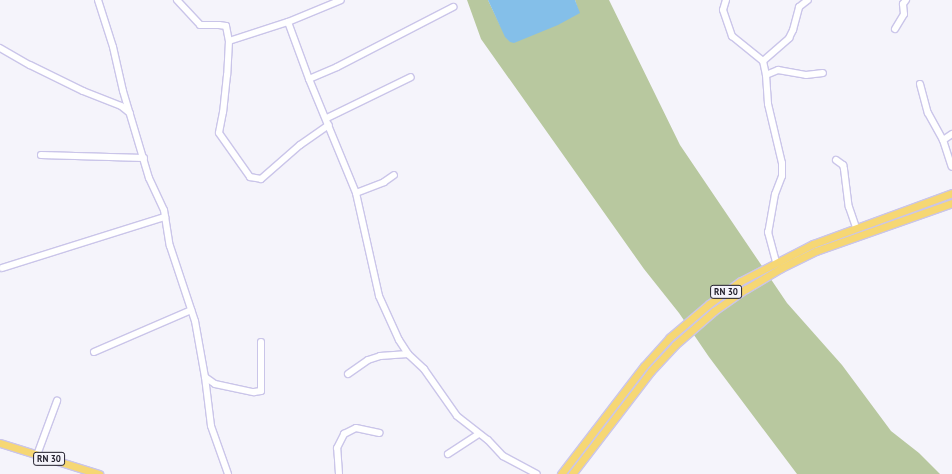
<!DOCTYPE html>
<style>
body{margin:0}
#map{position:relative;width:952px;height:474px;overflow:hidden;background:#f5f4fb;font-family:"PT Sans",sans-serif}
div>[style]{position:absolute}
.green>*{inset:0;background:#b8c89f}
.water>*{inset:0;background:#84bfe9}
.roads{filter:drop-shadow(1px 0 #cac5e9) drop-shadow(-1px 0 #cac5e9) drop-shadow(0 1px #cac5e9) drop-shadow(0 -1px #cac5e9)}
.minor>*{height:6px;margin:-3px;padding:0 3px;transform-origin:3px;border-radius:3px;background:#fff}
.major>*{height:7px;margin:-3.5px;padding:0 3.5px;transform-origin:3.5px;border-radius:3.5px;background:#f6d774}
span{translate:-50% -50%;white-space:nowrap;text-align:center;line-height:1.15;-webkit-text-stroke:3.5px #f5f4fb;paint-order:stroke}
.shield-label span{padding:1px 3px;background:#f5f4fb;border:1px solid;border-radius:3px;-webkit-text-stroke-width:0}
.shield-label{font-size:9px;color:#211f2c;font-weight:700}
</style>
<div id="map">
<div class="green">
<i style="clip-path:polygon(467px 0,488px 0,500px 25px,579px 13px,575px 0,609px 0,680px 145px,787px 303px,842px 365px,891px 431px,919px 453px,940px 474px,797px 474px,709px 357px,679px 313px,644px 269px,481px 39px)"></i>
</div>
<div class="water">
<i style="clip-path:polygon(488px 0,575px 0,580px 13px,558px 25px,514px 43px,510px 42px,505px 37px)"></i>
</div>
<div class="roads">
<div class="minor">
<i style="left:98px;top:0;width:49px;rotate:72.3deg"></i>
<i style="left:113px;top:47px;width:45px;rotate:77.2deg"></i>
<i style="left:123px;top:91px;width:91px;rotate:73.4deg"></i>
<i style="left:149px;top:178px;width:35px;rotate:65deg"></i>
<i style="left:164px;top:210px;width:36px;rotate:81deg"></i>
<i style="left:170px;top:246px;width:79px;rotate:71.6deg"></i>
<i style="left:195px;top:321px;width:57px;rotate:79.9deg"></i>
<i style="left:205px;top:377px;width:49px;rotate:83deg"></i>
<i style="left:211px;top:426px;width:51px;rotate:70.5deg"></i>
<i style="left:177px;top:0;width:34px;rotate:47deg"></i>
<i style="left:200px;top:25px;width:19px"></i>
<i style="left:219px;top:25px;width:7px;rotate:8deg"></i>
<i style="left:226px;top:26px;width:15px;rotate:79deg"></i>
<i style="left:229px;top:41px;width:34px;rotate:93deg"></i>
<i style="left:227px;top:75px;width:37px;rotate:96deg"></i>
<i style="left:223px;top:112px;width:21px;rotate:101deg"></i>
<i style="left:219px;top:133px;width:54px;rotate:54.8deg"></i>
<i style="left:250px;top:177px;width:11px;rotate:10deg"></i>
<i style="left:261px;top:179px;width:52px;rotate:-41.1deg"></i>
<i style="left:300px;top:145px;width:35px;rotate:-35deg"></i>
<i style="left:726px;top:0;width:10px;rotate:107deg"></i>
<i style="left:723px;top:10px;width:28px;rotate:71deg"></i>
<i style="left:732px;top:36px;width:40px;rotate:39deg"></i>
<i style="left:763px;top:61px;width:14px;rotate:78deg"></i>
<i style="left:766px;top:75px;width:29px;rotate:86deg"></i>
<i style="left:768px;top:104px;width:61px;rotate:76.7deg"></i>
<i style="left:782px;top:163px;width:13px;rotate:90deg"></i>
<i style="left:782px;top:176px;width:19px;rotate:111deg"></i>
<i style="left:775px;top:194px;width:39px;rotate:100deg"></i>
<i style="left:768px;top:232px;width:31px;rotate:75deg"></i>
<i style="left:288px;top:22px;width:61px;rotate:69.8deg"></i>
<i style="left:309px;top:79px;width:123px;rotate:67.6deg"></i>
<i style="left:356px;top:193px;width:106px;rotate:77.4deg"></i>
<i style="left:379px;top:296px;width:48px;rotate:65.6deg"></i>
<i style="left:399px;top:340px;width:17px;rotate:57deg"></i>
<i style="left:408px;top:354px;width:22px;rotate:43deg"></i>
<i style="left:424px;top:369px;width:57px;rotate:54.9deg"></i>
<i style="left:457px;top:416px;width:39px;rotate:38deg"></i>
<i style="left:488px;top:440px;width:22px;rotate:47deg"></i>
<i style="left:503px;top:456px;width:38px;rotate:28deg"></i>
<i style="left:895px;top:29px;width:17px;rotate:-59deg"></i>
<i style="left:904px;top:14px;width:10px;rotate:-96deg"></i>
<i style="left:903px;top:4px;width:5px;rotate:-53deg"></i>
<i style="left:229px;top:41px;width:62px;rotate:-17.9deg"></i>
<i style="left:288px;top:22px;width:57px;rotate:-22.5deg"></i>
<i style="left:0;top:48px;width:34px;rotate:30deg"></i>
<i style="left:30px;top:65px;width:59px;rotate:26.1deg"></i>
<i style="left:83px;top:91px;width:41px;rotate:21.5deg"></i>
<i style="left:121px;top:106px;width:11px;rotate:38deg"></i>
<i style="left:763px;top:61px;width:35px;rotate:-41deg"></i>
<i style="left:789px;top:38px;width:9px;rotate:-63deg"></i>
<i style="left:793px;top:30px;width:24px;rotate:-75deg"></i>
<i style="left:799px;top:7px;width:11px;rotate:-38deg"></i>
<i style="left:766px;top:75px;width:13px;rotate:-23deg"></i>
<i style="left:778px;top:70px;width:28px;rotate:10deg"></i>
<i style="left:806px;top:75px;width:17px;rotate:-7deg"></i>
<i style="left:309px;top:79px;width:30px;rotate:-23deg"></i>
<i style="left:337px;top:67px;width:131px;rotate:-27.3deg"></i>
<i style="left:920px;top:84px;width:30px;rotate:75deg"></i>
<i style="left:928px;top:113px;width:31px;rotate:61deg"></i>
<i style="left:327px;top:118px;width:93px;rotate:-26deg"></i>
<i style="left:952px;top:134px;width:11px;rotate:146deg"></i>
<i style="left:943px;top:140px;width:28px;rotate:72deg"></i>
<i style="left:41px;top:155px;width:103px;rotate:1.7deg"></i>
<i style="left:836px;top:160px;width:9px;rotate:36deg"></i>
<i style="left:843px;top:165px;width:4px;rotate:76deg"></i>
<i style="left:844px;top:169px;width:38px;rotate:83deg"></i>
<i style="left:849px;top:207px;width:21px;rotate:71deg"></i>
<i style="left:356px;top:193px;width:30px;rotate:-21deg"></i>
<i style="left:384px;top:182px;width:12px;rotate:-35deg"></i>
<i style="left:2px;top:268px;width:171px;rotate:-17.4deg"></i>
<i style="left:94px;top:352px;width:106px;rotate:-23.4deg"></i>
<i style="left:348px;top:374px;width:24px;rotate:-35deg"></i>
<i style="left:368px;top:360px;width:13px;rotate:-18deg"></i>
<i style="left:380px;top:356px;width:28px;rotate:-4deg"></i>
<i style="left:205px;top:377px;width:12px;rotate:35deg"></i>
<i style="left:215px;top:384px;width:40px;rotate:12deg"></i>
<i style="left:254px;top:392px;width:7px;rotate:-8deg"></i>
<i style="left:261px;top:391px;width:49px;rotate:-90deg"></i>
<i style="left:448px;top:454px;width:37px;rotate:-33deg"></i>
<i style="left:37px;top:455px;width:58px;rotate:-69.7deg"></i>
<i style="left:339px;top:474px;width:26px;rotate:-94deg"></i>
<i style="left:337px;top:448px;width:16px;rotate:-63deg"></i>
<i style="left:344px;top:434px;width:13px;rotate:-27deg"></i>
<i style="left:356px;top:428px;width:24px;rotate:12deg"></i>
</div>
<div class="major">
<i style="left:0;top:443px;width:104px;rotate:17.4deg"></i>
<i style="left:561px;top:474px;width:136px;rotate:-52.5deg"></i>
<i style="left:644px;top:366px;width:38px;rotate:-48deg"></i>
<i style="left:669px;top:338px;width:52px;rotate:-40.4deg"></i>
<i style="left:709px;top:304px;width:39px;rotate:-36deg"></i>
<i style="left:741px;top:281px;width:81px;rotate:-27.2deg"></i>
<i style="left:813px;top:244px;width:148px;rotate:-20.1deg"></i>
<i style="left:572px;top:474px;width:130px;rotate:-52.5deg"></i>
<i style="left:651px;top:371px;width:35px;rotate:-47deg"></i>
<i style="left:675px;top:345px;width:52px;rotate:-41.1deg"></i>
<i style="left:714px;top:311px;width:39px;rotate:-35deg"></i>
<i style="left:746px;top:289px;width:41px;rotate:-31deg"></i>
<i style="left:781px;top:268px;width:39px;rotate:-26deg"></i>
<i style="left:816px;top:251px;width:144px;rotate:-19.4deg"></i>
</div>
</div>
<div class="shield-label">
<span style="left:726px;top:292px">RN 30</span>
<span style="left:49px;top:459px">RN 30</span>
</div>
</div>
